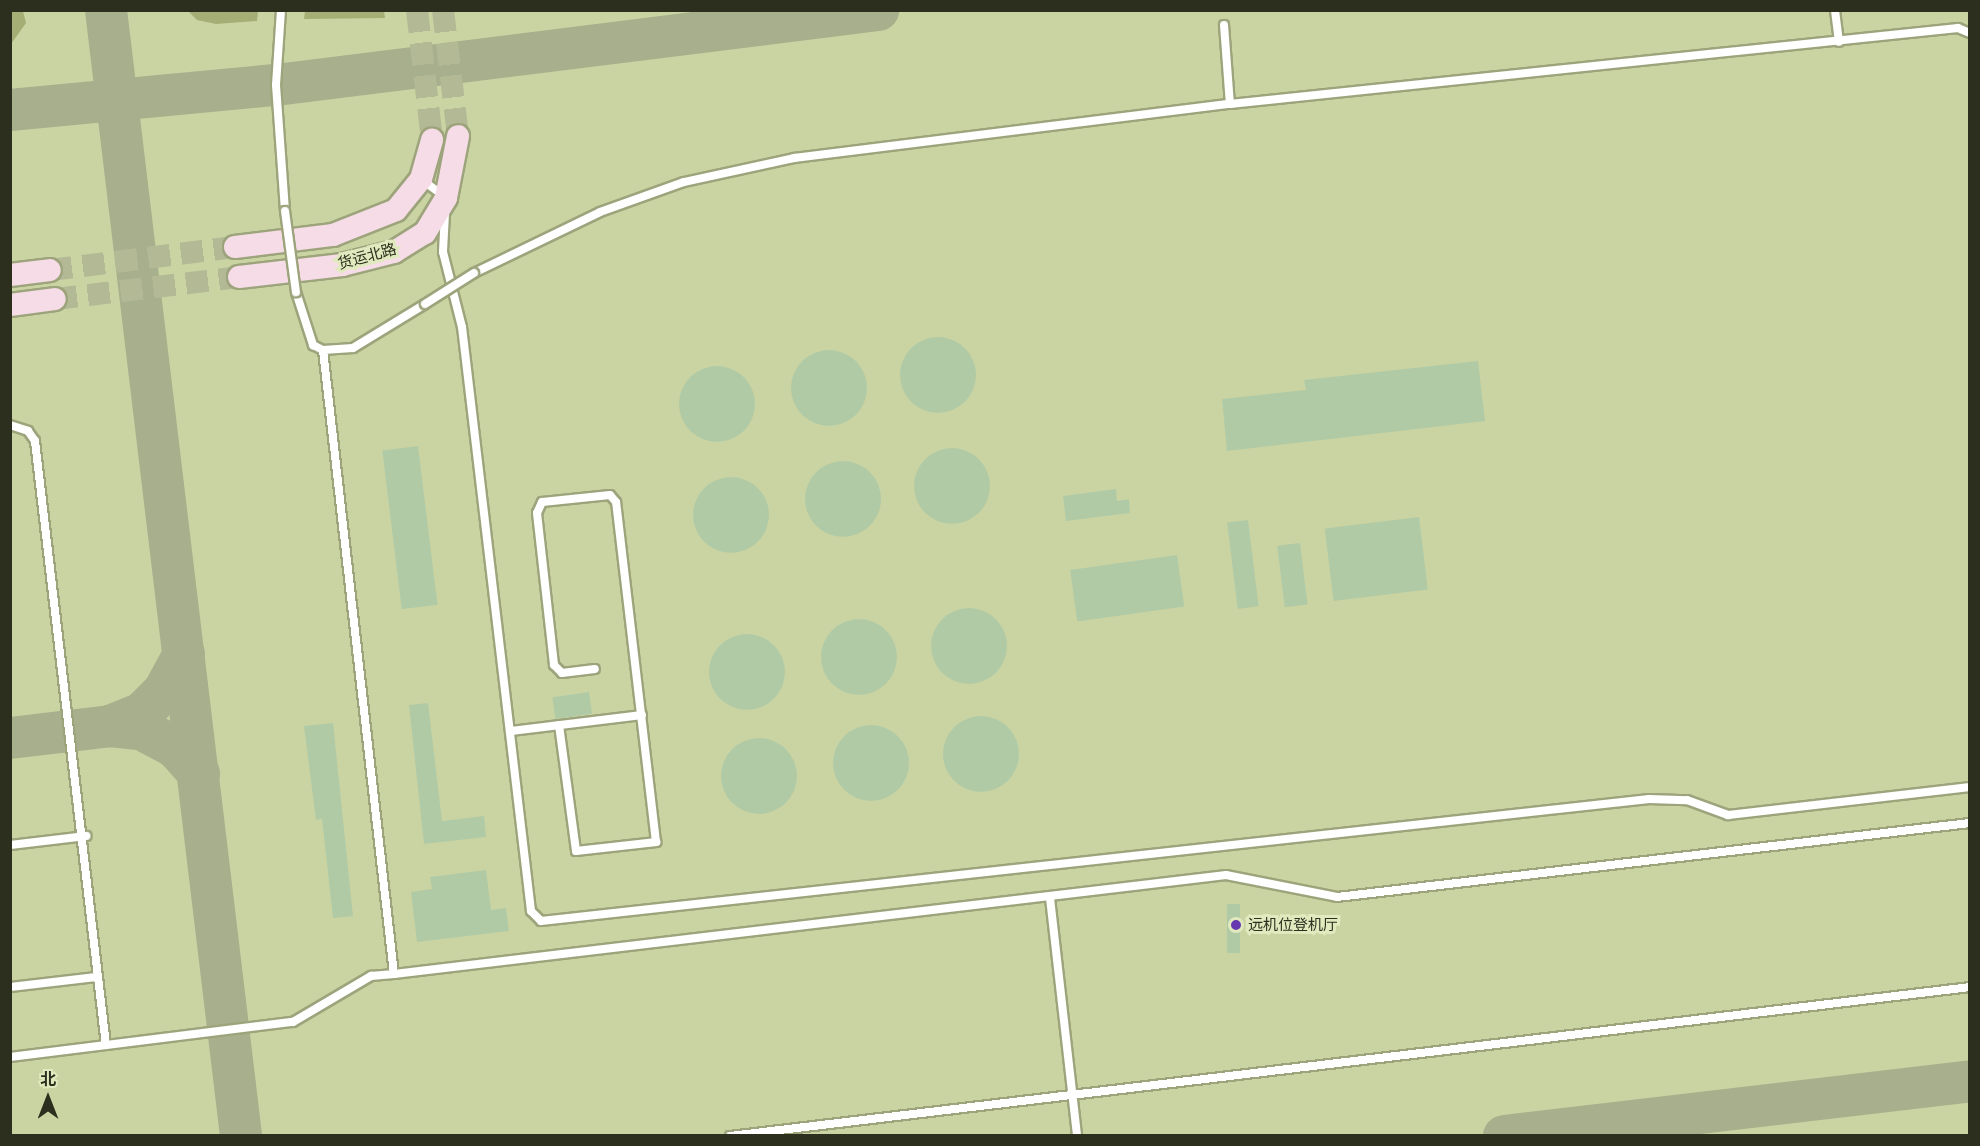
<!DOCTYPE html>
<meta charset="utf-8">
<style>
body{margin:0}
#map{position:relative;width:1980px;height:1146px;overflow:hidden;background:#d4dcb2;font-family:Arial,"Noto Sans SC",sans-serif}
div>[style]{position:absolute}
.built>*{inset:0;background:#cad4a2;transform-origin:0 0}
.green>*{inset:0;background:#a4ae75}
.taxiway>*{height:42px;margin:-21px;padding:0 21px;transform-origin:21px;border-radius:21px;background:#a8af8c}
.building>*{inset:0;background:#b1caa6;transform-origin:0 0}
.round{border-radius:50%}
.secondary-tunnel>*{height:22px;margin-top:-11px;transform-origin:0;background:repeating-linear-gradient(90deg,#b2b994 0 22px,transparent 0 33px)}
.roads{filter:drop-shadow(2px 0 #9da47c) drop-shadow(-2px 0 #9da47c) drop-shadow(0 2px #9da47c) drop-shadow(0 -2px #9da47c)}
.service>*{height:8px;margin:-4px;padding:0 4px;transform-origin:4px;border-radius:4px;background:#fff}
.secondary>*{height:22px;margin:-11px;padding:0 11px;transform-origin:11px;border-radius:11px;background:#f6dce6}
.bridges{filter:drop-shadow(2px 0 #9da47c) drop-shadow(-2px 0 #9da47c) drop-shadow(0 2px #9da47c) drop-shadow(0 -2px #9da47c)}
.service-bridge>*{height:8px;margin:-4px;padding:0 4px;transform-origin:4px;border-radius:4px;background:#fff}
.dots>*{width:16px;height:16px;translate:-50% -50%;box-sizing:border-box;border:3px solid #e1eabf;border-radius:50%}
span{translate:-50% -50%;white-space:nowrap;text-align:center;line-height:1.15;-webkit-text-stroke:6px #e1eabf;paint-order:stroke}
.street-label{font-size:15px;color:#2c2f1e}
.poi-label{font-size:15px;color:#2c2f1e}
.left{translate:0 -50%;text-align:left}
.frame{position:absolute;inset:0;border:12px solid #2c2f1e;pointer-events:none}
.north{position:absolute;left:18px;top:1068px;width:60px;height:60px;-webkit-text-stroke:4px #e1eabf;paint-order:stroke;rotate:0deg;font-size:16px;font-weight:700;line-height:24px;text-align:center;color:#2c2f1e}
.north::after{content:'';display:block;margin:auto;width:21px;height:27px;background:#2c2f1e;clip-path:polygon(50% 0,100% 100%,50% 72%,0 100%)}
</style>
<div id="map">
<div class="built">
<i style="left:10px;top:11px;width:1959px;height:1124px"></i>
</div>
<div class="green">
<i style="clip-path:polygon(11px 10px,23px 11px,26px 23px,11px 44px)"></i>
<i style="clip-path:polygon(188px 11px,258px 11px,257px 21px,216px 24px,197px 20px)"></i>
<i style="clip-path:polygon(305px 11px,384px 11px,385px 18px,304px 19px)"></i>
</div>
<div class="taxiway">
<i style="left:106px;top:10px;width:1134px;rotate:83.16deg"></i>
<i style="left:10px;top:110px;width:267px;rotate:-5.4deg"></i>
<i style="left:276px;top:85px;width:607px;rotate:-7.1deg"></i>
<i style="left:110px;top:726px;width:35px;rotate:-22deg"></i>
<i style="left:142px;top:713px;width:31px;rotate:-45deg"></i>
<i style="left:164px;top:691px;width:42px;rotate:-61.6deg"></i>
<i style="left:10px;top:738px;width:101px;rotate:-6.8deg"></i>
<i style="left:110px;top:726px;width:31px;rotate:6deg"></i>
<i style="left:141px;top:729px;width:38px;rotate:28deg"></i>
<i style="left:175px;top:747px;width:36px;rotate:48deg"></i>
<i style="left:1504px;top:1136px;width:469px;rotate:-6.7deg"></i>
</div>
<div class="building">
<i class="round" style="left:900px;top:337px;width:76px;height:76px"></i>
<i class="round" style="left:791px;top:350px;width:76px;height:76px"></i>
<i style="clip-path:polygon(1478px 361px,1485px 421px,1227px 451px,1222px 399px,1306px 390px,1304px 380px)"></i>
<i class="round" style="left:679px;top:366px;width:76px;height:76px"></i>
<i style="left:418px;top:446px;width:160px;height:36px;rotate:83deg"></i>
<i class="round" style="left:914px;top:448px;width:76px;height:76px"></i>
<i class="round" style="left:805px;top:461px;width:76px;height:76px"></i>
<i class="round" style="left:693px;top:477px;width:76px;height:76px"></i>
<i style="clip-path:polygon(1116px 489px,1117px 501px,1129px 499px,1130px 513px,1066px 521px,1063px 496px)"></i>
<i style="left:1419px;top:517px;width:73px;height:95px;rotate:83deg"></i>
<i style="left:1248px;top:520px;width:87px;height:21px;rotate:83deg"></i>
<i style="left:1300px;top:543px;width:62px;height:23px;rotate:83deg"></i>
<i style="left:1177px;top:555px;width:52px;height:108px;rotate:82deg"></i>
<i class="round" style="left:931px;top:608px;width:76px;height:76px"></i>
<i class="round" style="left:821px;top:619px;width:76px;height:76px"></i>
<i class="round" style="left:709px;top:634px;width:76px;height:76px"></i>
<i style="left:589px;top:692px;width:22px;height:37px;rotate:82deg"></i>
<i style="clip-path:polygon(428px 703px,442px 821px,484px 816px,486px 837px,424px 844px,409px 705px)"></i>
<i class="round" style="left:943px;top:716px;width:76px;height:76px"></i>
<i style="clip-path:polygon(333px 723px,353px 916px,333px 918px,322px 819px,316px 820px,304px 726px)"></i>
<i class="round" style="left:833px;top:725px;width:76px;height:76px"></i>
<i class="round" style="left:721px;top:738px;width:76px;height:76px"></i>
<i style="clip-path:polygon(486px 870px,491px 910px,506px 908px,509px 931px,417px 942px,411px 892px,432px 889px,430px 877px)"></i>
<i style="left:1227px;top:904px;width:13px;height:49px"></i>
</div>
<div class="secondary-tunnel">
<i style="left:417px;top:10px;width:131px;rotate:83.4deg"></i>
<i style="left:443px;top:10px;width:127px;rotate:83.2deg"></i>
<i style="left:50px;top:270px;width:186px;rotate:-7.1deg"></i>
<i style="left:55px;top:299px;width:185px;rotate:-6.8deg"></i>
</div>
<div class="roads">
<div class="service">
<i style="left:281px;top:10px;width:75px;rotate:93.8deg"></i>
<i style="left:276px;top:85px;width:126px;rotate:85.9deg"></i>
<i style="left:1835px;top:10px;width:32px;rotate:83deg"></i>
<i style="left:1224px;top:25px;width:79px;rotate:85.7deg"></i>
<i style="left:422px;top:180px;width:27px;rotate:36deg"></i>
<i style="left:445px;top:213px;width:39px;rotate:93deg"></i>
<i style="left:443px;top:252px;width:77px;rotate:75.8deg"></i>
<i style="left:462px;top:327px;width:588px;rotate:83.26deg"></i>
<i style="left:531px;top:911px;width:14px;rotate:45deg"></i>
<i style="left:541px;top:921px;width:1115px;rotate:-6.28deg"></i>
<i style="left:1649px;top:799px;width:38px;rotate:2deg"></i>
<i style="left:1687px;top:800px;width:44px;rotate:20.1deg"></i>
<i style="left:1728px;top:815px;width:244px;rotate:-6.6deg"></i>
<i style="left:474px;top:273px;width:140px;rotate:-25.8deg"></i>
<i style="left:600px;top:212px;width:89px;rotate:-19.7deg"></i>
<i style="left:684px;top:182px;width:113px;rotate:-12.3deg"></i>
<i style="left:794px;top:158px;width:439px;rotate:-7.1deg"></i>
<i style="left:1230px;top:104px;width:732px;rotate:-5.96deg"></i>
<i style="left:1958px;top:28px;width:13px;rotate:23deg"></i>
<i style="left:296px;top:292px;width:56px;rotate:72.2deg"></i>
<i style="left:313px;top:345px;width:11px;rotate:27deg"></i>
<i style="left:323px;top:350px;width:30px;rotate:-4deg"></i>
<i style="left:353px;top:348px;width:84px;rotate:-31.4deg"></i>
<i style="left:323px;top:350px;width:628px;rotate:83.51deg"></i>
<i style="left:10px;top:425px;width:19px;rotate:18deg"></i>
<i style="left:28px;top:431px;width:12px;rotate:55deg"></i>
<i style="left:35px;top:441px;width:608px;rotate:83.3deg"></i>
<i style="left:559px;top:725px;width:127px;rotate:82.3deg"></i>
<i style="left:576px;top:851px;width:81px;rotate:-6.4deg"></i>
<i style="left:656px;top:842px;width:342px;rotate:-96.7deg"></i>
<i style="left:616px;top:502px;width:9px;rotate:-131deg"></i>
<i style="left:610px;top:495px;width:68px;rotate:174.1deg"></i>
<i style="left:542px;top:502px;width:12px;rotate:114deg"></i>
<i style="left:537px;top:513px;width:153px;rotate:83.6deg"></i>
<i style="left:554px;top:665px;width:11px;rotate:45deg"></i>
<i style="left:562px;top:673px;width:33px;rotate:-7deg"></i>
<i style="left:511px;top:731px;width:132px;rotate:-7deg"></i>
<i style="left:10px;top:845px;width:77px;rotate:-6.8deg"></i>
<i style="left:1050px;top:898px;width:240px;rotate:83.5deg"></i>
<i style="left:10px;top:987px;width:87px;rotate:-6.6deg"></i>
<i style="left:10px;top:1057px;width:285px;rotate:-7.1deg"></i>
<i style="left:293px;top:1022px;width:91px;rotate:-30.5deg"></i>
<i style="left:371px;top:976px;width:23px;rotate:-5deg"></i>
<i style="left:394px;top:974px;width:838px;rotate:-6.79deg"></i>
<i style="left:1226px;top:875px;width:113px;rotate:11.2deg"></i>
<i style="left:1337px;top:897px;width:637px;rotate:-6.67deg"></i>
<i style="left:730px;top:1136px;width:1249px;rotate:-6.85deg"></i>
</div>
<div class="secondary">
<i style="left:235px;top:247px;width:99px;rotate:-7deg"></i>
<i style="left:333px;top:235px;width:68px;rotate:-21.6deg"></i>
<i style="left:396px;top:210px;width:40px;rotate:-51deg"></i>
<i style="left:421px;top:179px;width:41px;rotate:-74.2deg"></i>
<i style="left:10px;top:275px;width:40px;rotate:-7.1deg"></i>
<i style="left:239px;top:277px;width:104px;rotate:-6.6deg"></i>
<i style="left:342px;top:265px;width:54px;rotate:-14deg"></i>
<i style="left:394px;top:252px;width:36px;rotate:-32deg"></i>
<i style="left:425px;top:233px;width:41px;rotate:-59deg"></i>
<i style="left:446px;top:198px;width:63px;rotate:-79deg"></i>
<i style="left:10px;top:305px;width:45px;rotate:-7.6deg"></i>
</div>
</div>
<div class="bridges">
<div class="service-bridge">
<i style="left:285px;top:211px;width:82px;rotate:82.3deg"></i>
<i style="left:425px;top:304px;width:58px;rotate:-32.3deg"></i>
</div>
</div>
<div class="dots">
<i style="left:1236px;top:925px;background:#6637af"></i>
</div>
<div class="street-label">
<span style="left:367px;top:256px;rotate:-15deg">货运北路</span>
</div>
<div class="poi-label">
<span class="left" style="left:1248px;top:925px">远机位登机厅</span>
</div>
<div class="frame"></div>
<div class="north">北</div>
</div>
